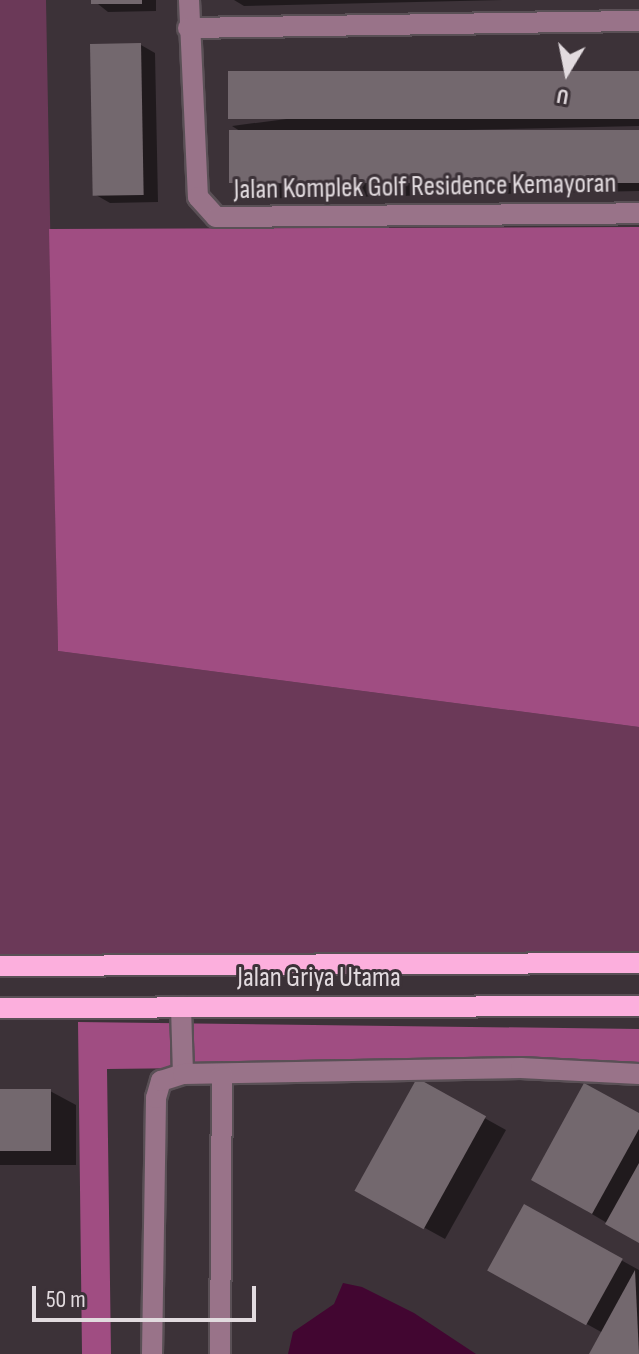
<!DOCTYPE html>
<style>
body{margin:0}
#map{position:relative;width:639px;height:1354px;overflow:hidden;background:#3c3238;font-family:"Sofia Sans Condensed",sans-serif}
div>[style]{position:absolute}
.green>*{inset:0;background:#6b3958}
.forest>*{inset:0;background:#a04d82}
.water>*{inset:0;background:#420631}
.shadow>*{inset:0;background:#0007}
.building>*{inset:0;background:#73686e;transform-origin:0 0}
.roads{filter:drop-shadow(2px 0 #5a5056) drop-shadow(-2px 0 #5a5056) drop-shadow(0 2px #5a5056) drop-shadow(0 -2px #5a5056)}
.minor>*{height:20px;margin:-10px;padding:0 10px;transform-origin:10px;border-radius:10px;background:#997389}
.major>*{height:20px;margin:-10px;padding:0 10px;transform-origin:10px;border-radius:10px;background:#fcafdd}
span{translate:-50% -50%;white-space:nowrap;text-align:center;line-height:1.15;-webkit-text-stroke:6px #3c3238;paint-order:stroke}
.street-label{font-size:28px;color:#e2dbdf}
.north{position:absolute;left:527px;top:32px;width:80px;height:80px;-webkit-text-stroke:6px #3c3238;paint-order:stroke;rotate:190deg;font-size:22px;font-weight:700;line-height:32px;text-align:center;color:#e2dbdf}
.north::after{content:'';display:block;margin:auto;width:28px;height:36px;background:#e2dbdf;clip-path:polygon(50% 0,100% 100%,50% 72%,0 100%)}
.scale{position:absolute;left:32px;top:1286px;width:224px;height:36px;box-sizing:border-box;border:4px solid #e2dbdf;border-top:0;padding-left:10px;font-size:24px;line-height:28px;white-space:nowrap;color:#e2dbdf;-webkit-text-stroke:6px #3c3238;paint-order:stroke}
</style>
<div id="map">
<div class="green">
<i style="clip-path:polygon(0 0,46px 0,58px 651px,639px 727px,639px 963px,0 965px)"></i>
</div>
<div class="forest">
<i style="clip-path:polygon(639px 227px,639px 727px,58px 651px,49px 229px)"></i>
<i style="clip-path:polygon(78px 1022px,639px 1029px,639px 1063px,107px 1069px,111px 1354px,82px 1354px)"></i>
</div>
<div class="water">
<i style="clip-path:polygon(343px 1283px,362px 1287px,414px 1313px,476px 1354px,288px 1354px,293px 1332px,334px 1304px)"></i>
</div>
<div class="shadow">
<i style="clip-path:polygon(93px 0,156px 0,156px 11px,108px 12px)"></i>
<i style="clip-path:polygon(234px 0,503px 0,244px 6px)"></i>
<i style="clip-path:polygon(141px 45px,155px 53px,158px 202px,110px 203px,96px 195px)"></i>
<i style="clip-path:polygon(639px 73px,639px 126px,246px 135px,232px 126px)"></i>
<i style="clip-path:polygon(639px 132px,639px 191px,247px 199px,232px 191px)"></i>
<i style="clip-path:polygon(418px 1081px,506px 1130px,445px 1239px,378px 1202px)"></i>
<i style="clip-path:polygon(0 1091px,50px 1091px,76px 1105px,76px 1165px,0 1165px)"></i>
<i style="clip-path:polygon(639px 1116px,639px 1242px,533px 1179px)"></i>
<i style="clip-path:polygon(525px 1207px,639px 1270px,639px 1354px,591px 1354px,603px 1333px,511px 1282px)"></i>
</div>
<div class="building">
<i style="left:91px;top:0;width:51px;height:4px"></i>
<i style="left:141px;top:43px;width:152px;height:51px;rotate:89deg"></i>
<i style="left:639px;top:71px;width:48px;height:411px;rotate:90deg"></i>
<i style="left:639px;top:130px;width:53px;height:410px;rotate:90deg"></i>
<i style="left:417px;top:1078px;width:79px;height:129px;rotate:29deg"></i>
<i style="clip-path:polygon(584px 1083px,639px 1113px,639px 1129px,592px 1214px,531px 1180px)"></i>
<i style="left:0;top:1089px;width:51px;height:62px"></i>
<i style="clip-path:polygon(639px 1163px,639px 1243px,605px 1224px)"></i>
<i style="left:524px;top:1204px;width:113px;height:76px;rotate:29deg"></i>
<i style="clip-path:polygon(635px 1270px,639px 1354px,589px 1354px)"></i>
</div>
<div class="roads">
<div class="minor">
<i style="left:189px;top:0;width:197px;rotate:87.4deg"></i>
<i style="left:198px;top:197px;width:27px;rotate:48deg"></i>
<i style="left:216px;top:217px;width:423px;rotate:-0.5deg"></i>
<i style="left:188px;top:28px;width:451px;rotate:-0.9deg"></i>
<i style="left:181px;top:1007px;width:67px;rotate:88.3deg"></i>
<i style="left:152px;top:1354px;width:256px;rotate:-89.1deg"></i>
<i style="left:156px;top:1098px;width:18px;rotate:-74deg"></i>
<i style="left:161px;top:1081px;width:23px;rotate:-18deg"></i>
<i style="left:183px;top:1074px;width:338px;rotate:-1deg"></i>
<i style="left:521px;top:1068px;width:118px;rotate:2.9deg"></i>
<i style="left:220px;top:1354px;width:280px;rotate:-89.6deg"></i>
</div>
<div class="major">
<i style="left:0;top:966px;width:639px;rotate:-0.27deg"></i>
<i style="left:0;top:1008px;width:639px;rotate:-0.18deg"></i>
</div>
</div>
<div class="street-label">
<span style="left:425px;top:187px;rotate:-1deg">Jalan Komplek Golf Residence Kemayoran</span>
<span style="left:319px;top:978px">Jalan Griya Utama</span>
</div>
<div class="north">U</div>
<div class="scale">50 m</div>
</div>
